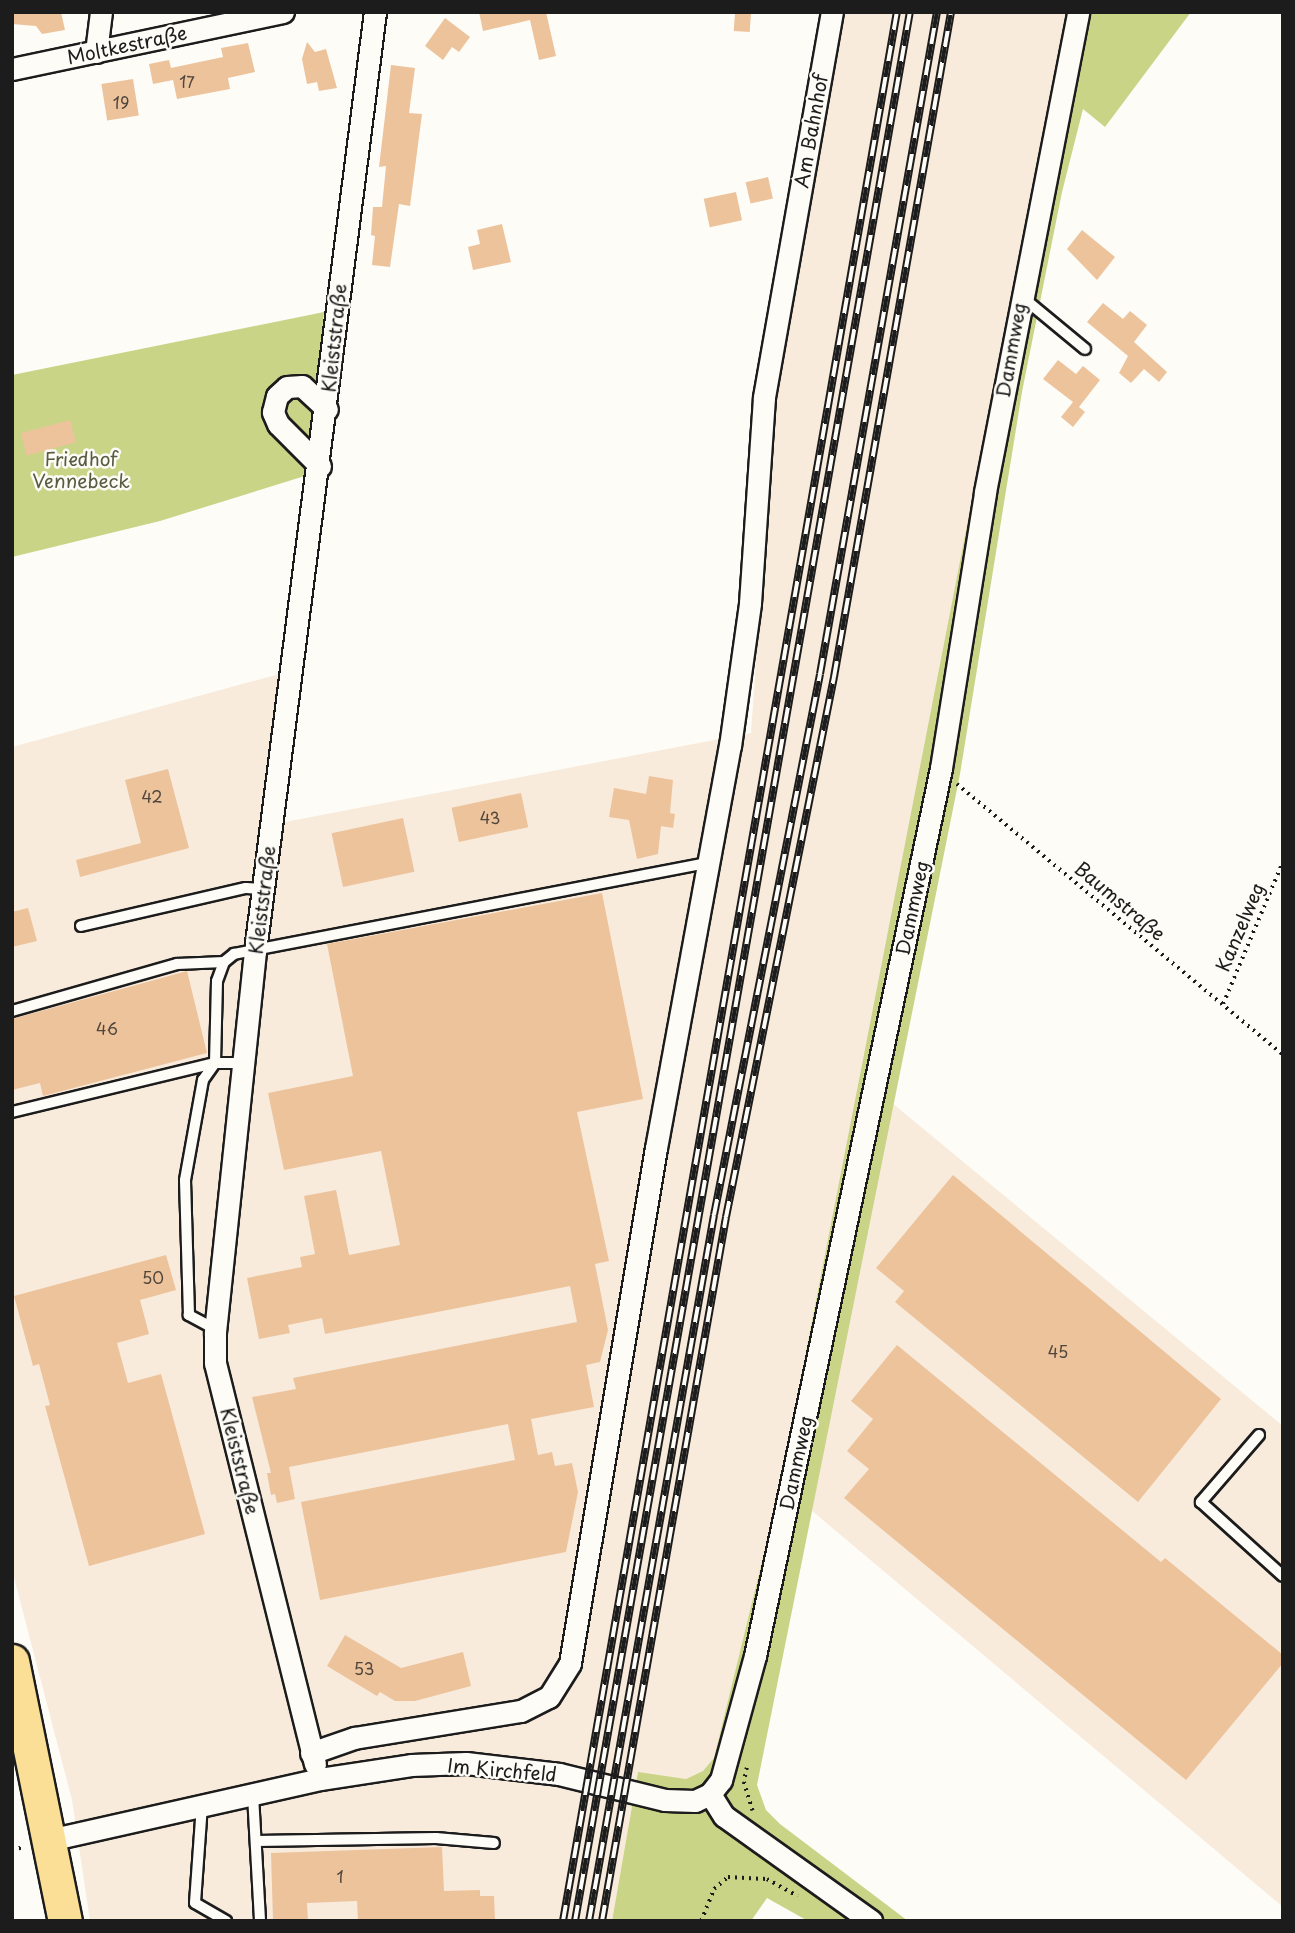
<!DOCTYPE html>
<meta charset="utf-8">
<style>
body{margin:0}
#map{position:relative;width:1295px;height:1933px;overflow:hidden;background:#fdfcf7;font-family:"Playpen Sans",sans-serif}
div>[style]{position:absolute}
.built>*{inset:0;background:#f8ebdc}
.green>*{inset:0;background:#c9d487}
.building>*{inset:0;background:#edc39c;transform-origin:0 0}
.path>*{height:3.5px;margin-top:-1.75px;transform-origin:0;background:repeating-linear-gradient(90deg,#1c1c1c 0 2px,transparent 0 7px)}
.roads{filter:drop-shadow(2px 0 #1c1c1c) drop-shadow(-2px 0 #1c1c1c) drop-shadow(0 2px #1c1c1c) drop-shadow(0 -2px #1c1c1c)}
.lane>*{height:10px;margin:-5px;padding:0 5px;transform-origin:5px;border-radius:5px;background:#fdfcf7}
.street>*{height:21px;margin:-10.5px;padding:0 10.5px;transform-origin:10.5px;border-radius:10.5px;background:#fdfcf7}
.primary>*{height:33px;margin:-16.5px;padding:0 16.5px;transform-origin:16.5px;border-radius:16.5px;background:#fbdf96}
.rail>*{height:8px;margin-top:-4px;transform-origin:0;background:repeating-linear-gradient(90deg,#fdfcf7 0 16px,#1c1c1c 0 32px);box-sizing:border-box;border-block:2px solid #1c1c1c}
span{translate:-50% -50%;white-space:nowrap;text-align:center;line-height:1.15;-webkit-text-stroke:5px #fdfcf7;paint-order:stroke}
.number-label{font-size:16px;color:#50463c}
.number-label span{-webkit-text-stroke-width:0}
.street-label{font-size:19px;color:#1c1c1c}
.park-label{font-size:19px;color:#595c41}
.frame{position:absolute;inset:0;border:14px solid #1c1c1c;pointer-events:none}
</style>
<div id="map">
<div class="built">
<i style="clip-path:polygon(839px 12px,1067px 12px,817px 1306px,778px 1496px,714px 1759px,703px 1771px,686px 1779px,638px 1773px,612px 1921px,90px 1921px,72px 1800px,12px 1570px,12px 747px,283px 673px,264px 826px,751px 733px,774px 401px)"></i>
<i style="clip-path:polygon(892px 1103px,1283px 1426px,1283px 1907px,811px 1510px)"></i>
</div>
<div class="green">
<i style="clip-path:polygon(1067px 12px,1191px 12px,1105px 127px,1083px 109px,1062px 192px,1022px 392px,960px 774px,757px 1785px,766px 1810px,780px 1824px,908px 1921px,808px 1921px,767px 1898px,751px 1921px,612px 1921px,638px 1772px,686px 1779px,703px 1771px,714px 1758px,778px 1496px)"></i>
<i style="clip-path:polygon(324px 312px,308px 475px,160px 521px,12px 557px,12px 375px)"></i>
</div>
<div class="building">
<i style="clip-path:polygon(12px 12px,61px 12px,65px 30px,42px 34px,36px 26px,12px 24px)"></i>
<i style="clip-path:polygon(479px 12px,546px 12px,556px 56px,539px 60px,530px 20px,483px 31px)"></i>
<i style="left:735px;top:13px;width:16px;height:18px;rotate:4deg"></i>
<i style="clip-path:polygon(445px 18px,470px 37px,459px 52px,452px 47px,443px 60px,425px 46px)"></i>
<i style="clip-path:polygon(307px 42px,315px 52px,326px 49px,337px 88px,319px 91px,317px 82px,307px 84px,302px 59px)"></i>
<i style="clip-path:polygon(248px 43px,255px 72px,228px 78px,230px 89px,177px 99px,173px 80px,153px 84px,149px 64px,169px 60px,171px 68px,223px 57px,221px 48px)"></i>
<i style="clip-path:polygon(391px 65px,415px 68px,409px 113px,422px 114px,410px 206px,399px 204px,390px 267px,372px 265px,375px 236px,371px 235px,373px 207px,382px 207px,386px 166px,379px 167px)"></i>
<i style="left:133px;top:79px;width:37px;height:32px;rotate:81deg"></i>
<i style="left:768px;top:177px;width:22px;height:23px;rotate:77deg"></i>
<i style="left:736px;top:192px;width:29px;height:33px;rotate:78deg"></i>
<i style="clip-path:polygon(502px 224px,511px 262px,473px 270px,468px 247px,480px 244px,477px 230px)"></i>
<i style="clip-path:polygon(1082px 230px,1115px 257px,1097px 280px,1067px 249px)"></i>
<i style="clip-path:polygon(1103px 303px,1123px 319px,1130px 311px,1147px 325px,1134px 342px,1167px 372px,1159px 382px,1144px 369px,1131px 383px,1119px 373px,1128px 356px,1087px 322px)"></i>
<i style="clip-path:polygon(1058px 360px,1076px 374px,1083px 366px,1100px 380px,1079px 407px,1085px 412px,1073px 427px,1061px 417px,1073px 402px,1043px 379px)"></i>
<i style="left:70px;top:420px;width:23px;height:51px;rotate:75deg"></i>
<i style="clip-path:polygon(168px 769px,189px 848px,80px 877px,76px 860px,141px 843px,125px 780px)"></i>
<i style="clip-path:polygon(649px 776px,673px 780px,670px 813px,675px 814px,673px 828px,661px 826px,658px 854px,637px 859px,629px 820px,609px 817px,614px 788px,646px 794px)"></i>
<i style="left:521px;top:793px;width:35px;height:71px;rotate:78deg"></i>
<i style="left:403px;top:818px;width:55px;height:73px;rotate:78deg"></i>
<i style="clip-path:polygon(602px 893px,643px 1099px,577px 1112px,609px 1261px,595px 1264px,608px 1330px,600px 1362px,586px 1365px,594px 1407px,531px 1419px,538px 1455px,552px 1452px,555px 1466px,572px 1463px,578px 1492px,566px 1552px,320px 1600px,301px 1502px,515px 1460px,508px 1424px,289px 1467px,295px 1499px,277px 1503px,275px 1494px,271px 1495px,267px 1473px,271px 1473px,252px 1397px,296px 1389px,293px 1378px,577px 1322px,570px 1286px,325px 1334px,322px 1318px,288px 1325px,290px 1333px,259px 1339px,247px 1278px,302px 1267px,300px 1257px,315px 1254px,304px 1196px,336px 1190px,349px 1255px,400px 1245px,381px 1151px,284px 1170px,268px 1093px,353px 1076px,327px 944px)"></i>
<i style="clip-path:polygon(28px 908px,37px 941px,12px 947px,12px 912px)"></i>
<i style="clip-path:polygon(187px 971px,207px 1053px,43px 1096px,40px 1083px,12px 1090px,12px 1019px)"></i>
<i style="clip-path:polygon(953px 1175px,1221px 1399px,1138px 1502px,895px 1302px,904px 1291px,876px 1268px)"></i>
<i style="clip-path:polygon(166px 1255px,176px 1290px,140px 1300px,149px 1334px,117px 1343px,128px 1383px,161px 1374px,205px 1534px,89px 1566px,45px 1406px,50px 1405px,39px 1364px,33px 1366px,14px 1296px)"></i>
<i style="clip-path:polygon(897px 1345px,1161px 1562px,1165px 1558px,1283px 1655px,1283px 1663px,1186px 1780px,844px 1498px,869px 1469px,847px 1451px,873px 1419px,851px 1401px)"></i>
<i style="clip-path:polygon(345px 1635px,401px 1668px,463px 1652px,471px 1686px,415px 1701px,395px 1701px,380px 1692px,377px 1696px,327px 1666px)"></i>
<i style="clip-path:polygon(442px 1847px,444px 1891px,480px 1890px,480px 1896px,494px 1896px,495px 1921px,358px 1921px,357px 1901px,307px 1903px,308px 1921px,273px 1921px,271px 1853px)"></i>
</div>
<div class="path">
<i style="left:957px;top:784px;width:424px;rotate:39.7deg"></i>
<i style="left:1223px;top:1004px;width:155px;rotate:-67.2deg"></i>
<i style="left:747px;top:1768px;width:14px;rotate:102deg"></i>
<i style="left:744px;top:1782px;width:30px;rotate:73deg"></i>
<i style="left:12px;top:1850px;width:12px;rotate:-14deg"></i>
<i style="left:701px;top:1921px;width:35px;rotate:-68deg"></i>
<i style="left:714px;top:1889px;width:18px;rotate:-41deg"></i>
<i style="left:728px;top:1877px;width:39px;rotate:3deg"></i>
<i style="left:767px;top:1879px;width:35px;rotate:29deg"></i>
</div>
<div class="roads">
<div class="lane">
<i style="left:1021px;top:296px;width:83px;rotate:39.6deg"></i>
<i style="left:81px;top:926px;width:169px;rotate:-13deg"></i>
<i style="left:246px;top:888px;width:17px;rotate:3deg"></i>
<i style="left:12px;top:1011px;width:172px;rotate:-15.9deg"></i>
<i style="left:177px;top:964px;width:47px;rotate:-2.4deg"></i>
<i style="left:12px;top:1112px;width:209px;rotate:-13.6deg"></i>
<i style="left:215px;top:1063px;width:82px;rotate:-88.6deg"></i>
<i style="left:217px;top:981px;width:20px;rotate:-70deg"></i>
<i style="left:224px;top:962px;width:13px;rotate:-39deg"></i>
<i style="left:234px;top:954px;width:485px;rotate:-10.9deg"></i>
<i style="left:215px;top:1329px;width:30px;rotate:-152deg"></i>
<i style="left:189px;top:1315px;width:135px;rotate:-91.7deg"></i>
<i style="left:185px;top:1180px;width:102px;rotate:-79.8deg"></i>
<i style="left:203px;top:1080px;width:21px;rotate:-55deg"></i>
<i style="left:215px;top:1063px;width:28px"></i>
<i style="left:1259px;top:1435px;width:89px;rotate:130.9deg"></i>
<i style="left:1201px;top:1502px;width:110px;rotate:42.1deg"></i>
<i style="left:253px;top:1795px;width:126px;rotate:86.8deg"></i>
<i style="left:202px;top:1805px;width:98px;rotate:94.1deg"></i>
<i style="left:195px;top:1903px;width:36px;rotate:30deg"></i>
<i style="left:257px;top:1841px;width:179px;rotate:-1deg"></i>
<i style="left:436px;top:1838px;width:58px;rotate:4.9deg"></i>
</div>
<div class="street">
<i style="left:96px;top:52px;width:40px;rotate:-82.9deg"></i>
<i style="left:12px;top:69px;width:277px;rotate:-11.9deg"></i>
<i style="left:320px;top:466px;width:59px;rotate:-135deg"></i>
<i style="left:278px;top:424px;width:13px;rotate:-113deg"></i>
<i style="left:273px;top:412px;width:16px;rotate:-76deg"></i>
<i style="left:277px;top:396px;width:13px;rotate:-42deg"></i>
<i style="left:287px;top:387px;width:15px;rotate:-4deg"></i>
<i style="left:302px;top:386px;width:34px;rotate:43deg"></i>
<i style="left:311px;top:1753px;width:46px;rotate:-19.2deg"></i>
<i style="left:354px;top:1738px;width:169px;rotate:-9.2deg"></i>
<i style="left:521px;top:1711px;width:31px;rotate:-27deg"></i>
<i style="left:549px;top:1697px;width:40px;rotate:-58deg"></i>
<i style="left:570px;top:1663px;width:522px;rotate:-80.52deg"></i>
<i style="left:656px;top:1148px;width:409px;rotate:-79.6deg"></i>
<i style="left:730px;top:746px;width:144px;rotate:-82deg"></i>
<i style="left:750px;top:603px;width:206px;rotate:-86.1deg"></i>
<i style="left:764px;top:397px;width:391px;rotate:-80deg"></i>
<i style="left:315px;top:1764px;width:413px;rotate:-104deg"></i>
<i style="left:215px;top:1363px;width:31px;rotate:-90deg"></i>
<i style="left:215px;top:1332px;width:383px;rotate:-84deg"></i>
<i style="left:255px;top:951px;width:947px;rotate:-82.72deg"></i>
<i style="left:710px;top:1794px;width:26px;rotate:58deg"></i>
<i style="left:724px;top:1816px;width:181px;rotate:35.5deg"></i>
<i style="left:49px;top:1840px;width:278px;rotate:-12.7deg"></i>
<i style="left:320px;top:1779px;width:92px;rotate:-8.7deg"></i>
<i style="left:411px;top:1765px;width:55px;rotate:-2.1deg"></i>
<i style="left:466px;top:1763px;width:94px;rotate:6.7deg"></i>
<i style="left:559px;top:1774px;width:109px;rotate:13.8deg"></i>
<i style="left:665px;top:1800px;width:30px;rotate:2deg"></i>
<i style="left:695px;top:1801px;width:17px;rotate:-25deg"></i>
<i style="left:710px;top:1794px;width:18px;rotate:-52deg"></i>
<i style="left:721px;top:1780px;width:129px;rotate:-74.7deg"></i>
<i style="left:755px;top:1656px;width:907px;rotate:-78.17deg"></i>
<i style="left:941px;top:768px;width:279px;rotate:-80.9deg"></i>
<i style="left:985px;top:492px;width:489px;rotate:-79deg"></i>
</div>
<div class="primary">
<i style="left:12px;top:1661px;width:265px;rotate:78.5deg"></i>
</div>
</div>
<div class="rail">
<i style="left:563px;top:1921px;width:1938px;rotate:-80.08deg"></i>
<i style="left:575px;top:1921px;width:1938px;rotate:-80.05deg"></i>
<i style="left:589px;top:1921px;width:717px;rotate:-79.96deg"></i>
<i style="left:714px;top:1215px;width:551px;rotate:-78.91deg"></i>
<i style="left:820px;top:674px;width:672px;rotate:-79.98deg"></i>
<i style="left:602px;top:1921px;width:715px;rotate:-80.01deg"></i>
<i style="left:726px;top:1217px;width:551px;rotate:-78.69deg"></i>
<i style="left:834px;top:677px;width:675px;rotate:-80.02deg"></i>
</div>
<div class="number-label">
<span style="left:187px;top:81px">17</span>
<span style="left:121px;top:102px">19</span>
<span style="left:152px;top:796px">42</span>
<span style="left:490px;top:817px">43</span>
<span style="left:107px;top:1028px">46</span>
<span style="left:153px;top:1277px">50</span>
<span style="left:1058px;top:1351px">45</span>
<span style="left:364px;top:1668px">53</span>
<span style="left:340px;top:1876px">1</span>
</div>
<div class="street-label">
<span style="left:127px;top:45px;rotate:-12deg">Moltkestraße</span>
<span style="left:811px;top:131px;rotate:-80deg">Am Bahnhof</span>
<span style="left:334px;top:338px;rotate:-84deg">Kleiststraße</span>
<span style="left:1011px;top:350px;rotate:-80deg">Dammweg</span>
<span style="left:262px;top:900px;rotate:-83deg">Kleiststraße</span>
<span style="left:1120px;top:901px;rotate:40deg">Baumstraße</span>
<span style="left:912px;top:908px;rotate:-78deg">Dammweg</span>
<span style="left:1240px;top:927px;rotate:-67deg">Kanzelweg</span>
<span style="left:240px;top:1461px;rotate:76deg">Kleiststraße</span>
<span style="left:796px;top:1463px;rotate:-78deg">Dammweg</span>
<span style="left:502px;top:1770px;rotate:5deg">Im Kirchfeld</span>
</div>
<div class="park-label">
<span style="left:81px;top:470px">Friedhof<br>Vennebeck</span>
</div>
<div class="frame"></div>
</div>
